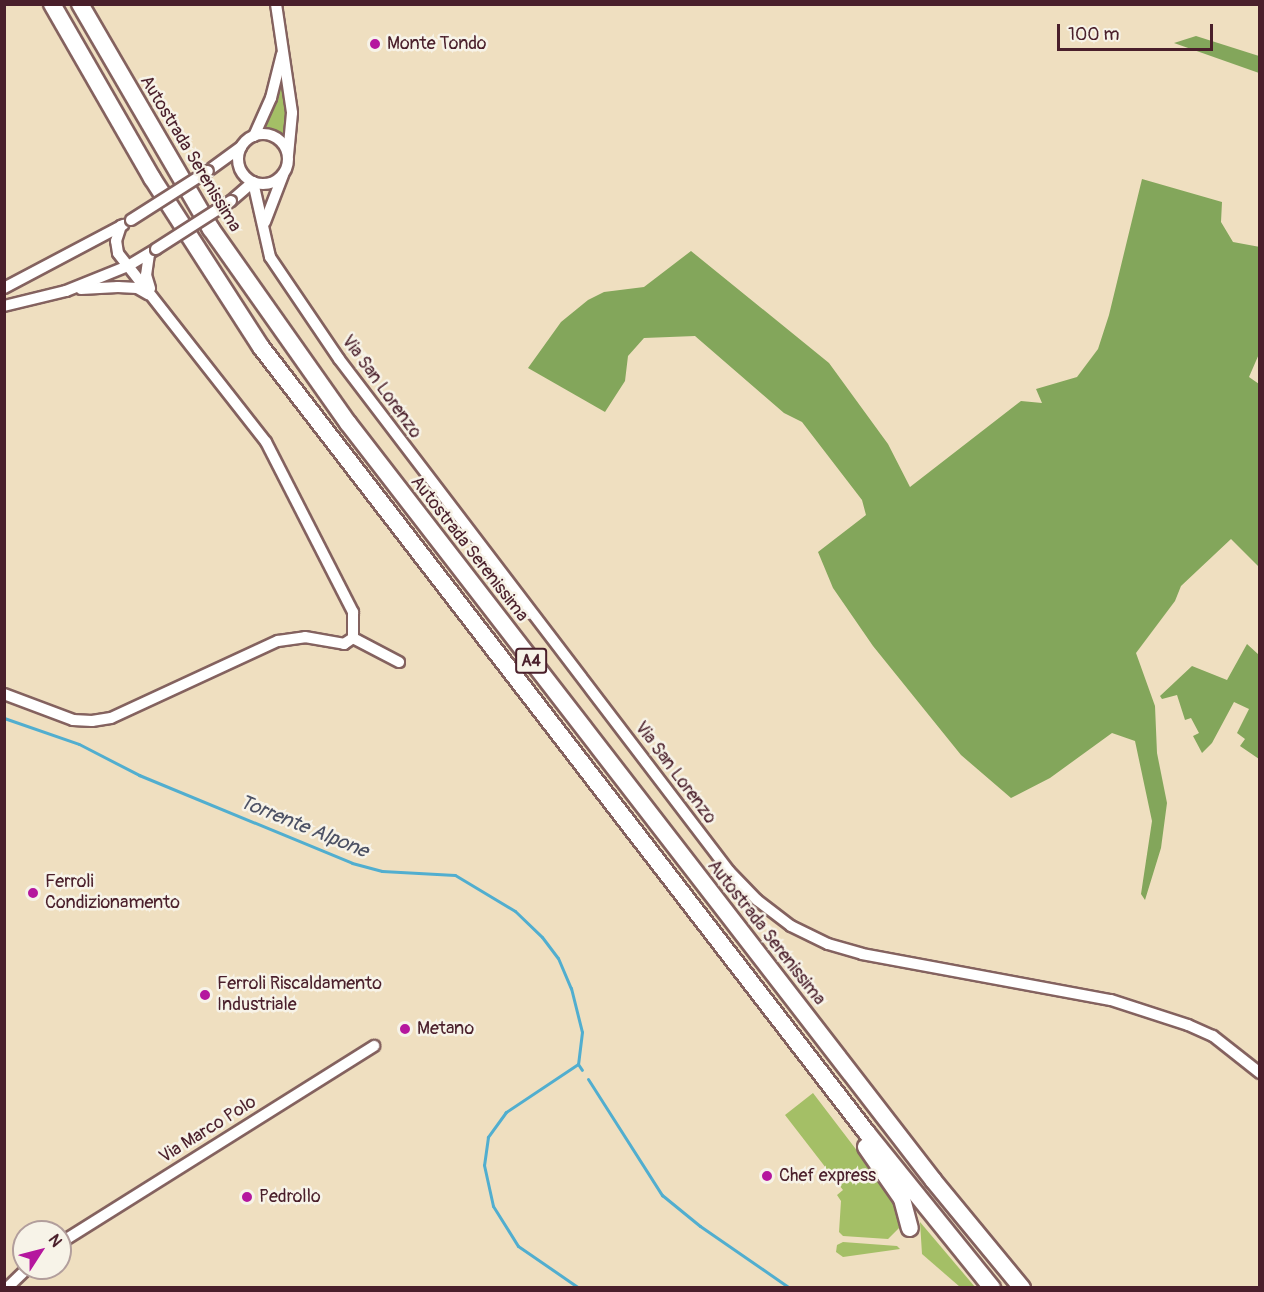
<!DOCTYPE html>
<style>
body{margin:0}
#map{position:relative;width:1264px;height:1292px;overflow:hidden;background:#efdfc0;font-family:Pangolin,sans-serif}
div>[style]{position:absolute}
.green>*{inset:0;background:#a4bf66}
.forest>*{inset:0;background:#83a65b}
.stream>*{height:3px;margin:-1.5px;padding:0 1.5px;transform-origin:1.5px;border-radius:1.5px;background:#51aecf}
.roads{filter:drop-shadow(2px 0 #84625f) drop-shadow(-2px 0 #84625f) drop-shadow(0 2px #84625f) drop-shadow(0 -2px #84625f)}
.minor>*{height:10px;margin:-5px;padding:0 5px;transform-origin:5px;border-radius:5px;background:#fff}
.minor>.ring{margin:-5px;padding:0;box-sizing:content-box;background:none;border:10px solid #fff;border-radius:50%}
.highway>*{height:16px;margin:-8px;padding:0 8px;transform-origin:8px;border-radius:8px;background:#fff}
.bridges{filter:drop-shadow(2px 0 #84625f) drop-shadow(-2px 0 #84625f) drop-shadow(0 2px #84625f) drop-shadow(0 -2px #84625f)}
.minor-bridge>*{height:10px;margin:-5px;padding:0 5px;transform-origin:5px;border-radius:5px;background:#fff}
.dots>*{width:16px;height:16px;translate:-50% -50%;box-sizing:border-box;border:3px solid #f7f3e8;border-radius:50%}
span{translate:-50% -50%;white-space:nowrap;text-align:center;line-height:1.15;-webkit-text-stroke:5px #f7f3e8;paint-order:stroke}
.shield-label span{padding:2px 4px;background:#f7f3e8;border:2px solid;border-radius:4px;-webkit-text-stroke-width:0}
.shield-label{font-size:16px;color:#4a1f2b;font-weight:700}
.poi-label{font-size:18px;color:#4a1f2b}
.left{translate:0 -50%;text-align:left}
.street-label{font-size:18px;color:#4a1f2b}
.water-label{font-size:20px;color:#4c5164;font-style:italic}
.frame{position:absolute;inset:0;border:6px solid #4a1f2b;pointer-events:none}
.north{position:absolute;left:12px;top:1220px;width:60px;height:60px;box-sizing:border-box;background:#f7f3e8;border:2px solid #b29e9c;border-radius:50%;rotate:54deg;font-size:16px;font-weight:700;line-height:24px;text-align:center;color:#4a1f2b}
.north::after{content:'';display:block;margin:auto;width:21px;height:27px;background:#b5179e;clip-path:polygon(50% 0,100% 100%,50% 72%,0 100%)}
.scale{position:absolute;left:1057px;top:24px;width:156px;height:27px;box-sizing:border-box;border:3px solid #4a1f2b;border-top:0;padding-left:8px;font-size:18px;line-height:21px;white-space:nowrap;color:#4a1f2b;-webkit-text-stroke:4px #f7f3e8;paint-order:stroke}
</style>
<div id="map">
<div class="green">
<i style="clip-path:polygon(282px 77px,288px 107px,285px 137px,263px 128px)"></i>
<i style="clip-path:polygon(813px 1093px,900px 1207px,900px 1227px,888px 1239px,843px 1236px,839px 1232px,841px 1201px,837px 1195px,843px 1190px,785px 1115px)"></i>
<i style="clip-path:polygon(920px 1222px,975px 1287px,960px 1287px,922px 1254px)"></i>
<i style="clip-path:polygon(843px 1242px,897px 1246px,900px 1249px,843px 1257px,836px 1252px,837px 1245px)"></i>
</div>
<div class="forest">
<i style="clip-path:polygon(1196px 36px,1259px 56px,1259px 73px,1174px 43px)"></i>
<i style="clip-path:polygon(1142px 179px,1222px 202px,1221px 222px,1233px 242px,1260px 247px,1259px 354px,1249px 377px,1259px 384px,1259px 567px,1231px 539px,1181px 586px,1175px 601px,1136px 653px,1155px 706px,1157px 753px,1167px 803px,1161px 848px,1145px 900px,1141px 894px,1152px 821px,1135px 741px,1112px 733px,1050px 778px,1011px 798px,961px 755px,873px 646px,833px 588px,818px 552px,866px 515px,862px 500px,802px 422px,784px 413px,695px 336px,644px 338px,628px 356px,625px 381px,605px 412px,528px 368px,561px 322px,588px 300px,604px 292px,644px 287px,691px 251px,829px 363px,888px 444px,910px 487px,1021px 401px,1042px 403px,1036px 389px,1077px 377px,1098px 349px,1109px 315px)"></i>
<i style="clip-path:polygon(1247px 644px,1259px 655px,1259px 759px,1240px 746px,1245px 739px,1237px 733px,1249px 709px,1234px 702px,1212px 743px,1202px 753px,1193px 736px,1199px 733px,1191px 718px,1185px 720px,1177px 695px,1162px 699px,1160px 696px,1192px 666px,1227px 680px)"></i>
</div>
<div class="stream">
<i style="left:4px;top:718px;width:79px;rotate:19.1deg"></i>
<i style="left:79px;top:744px;width:68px;rotate:27.3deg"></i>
<i style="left:139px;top:775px;width:230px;rotate:22.4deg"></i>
<i style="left:352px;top:863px;width:31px;rotate:15deg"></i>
<i style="left:382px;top:871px;width:73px;rotate:3.1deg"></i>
<i style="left:455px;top:875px;width:70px;rotate:31deg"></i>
<i style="left:515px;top:911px;width:37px;rotate:44deg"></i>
<i style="left:542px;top:937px;width:26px;rotate:53deg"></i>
<i style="left:558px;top:958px;width:33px;rotate:67deg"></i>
<i style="left:571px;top:988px;width:45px;rotate:76deg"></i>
<i style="left:582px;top:1032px;width:32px;rotate:97deg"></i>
<i style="left:578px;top:1064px;width:87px;rotate:146.3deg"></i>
<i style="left:506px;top:1112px;width:31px;rotate:126deg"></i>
<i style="left:488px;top:1137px;width:28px;rotate:98deg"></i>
<i style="left:484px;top:1165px;width:42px;rotate:77.6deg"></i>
<i style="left:493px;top:1206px;width:47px;rotate:58deg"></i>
<i style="left:518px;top:1246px;width:74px;rotate:34.5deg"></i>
<i style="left:578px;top:1064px;width:7px;rotate:56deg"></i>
<i style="left:588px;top:1079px;width:138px;rotate:57.5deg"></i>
<i style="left:662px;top:1195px;width:49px;rotate:39.2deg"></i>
<i style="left:700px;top:1226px;width:109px;rotate:34.6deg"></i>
</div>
<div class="roads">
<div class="minor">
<i style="left:276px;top:4px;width:110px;rotate:81.6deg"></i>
<i style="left:292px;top:113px;width:42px;rotate:95.4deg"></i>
<i class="ring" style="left:238px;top:134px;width:40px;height:40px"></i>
<i style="left:254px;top:136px;width:42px;rotate:-65.9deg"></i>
<i style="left:271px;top:98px;width:45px;rotate:-76deg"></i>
<i style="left:208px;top:171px;width:41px;rotate:-36deg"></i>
<i style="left:253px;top:182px;width:77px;rotate:77.2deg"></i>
<i style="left:270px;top:257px;width:123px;rotate:55.9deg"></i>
<i style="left:339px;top:359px;width:644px;rotate:52.7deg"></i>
<i style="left:729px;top:871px;width:40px;rotate:46deg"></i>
<i style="left:757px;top:900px;width:43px;rotate:37.4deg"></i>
<i style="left:791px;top:926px;width:41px;rotate:25.9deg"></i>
<i style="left:828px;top:944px;width:35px;rotate:16deg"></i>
<i style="left:862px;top:954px;width:253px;rotate:10.5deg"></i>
<i style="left:1111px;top:1000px;width:81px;rotate:18deg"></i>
<i style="left:1188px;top:1025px;width:27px;rotate:24deg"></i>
<i style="left:1213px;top:1036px;width:60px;rotate:38.2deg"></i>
<i style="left:231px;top:201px;width:29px;rotate:-41deg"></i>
<i style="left:265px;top:222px;width:50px;rotate:-69deg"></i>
<i style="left:149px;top:254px;width:21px;rotate:98deg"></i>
<i style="left:146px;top:275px;width:14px;rotate:73deg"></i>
<i style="left:4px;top:288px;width:135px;rotate:-27.9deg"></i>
<i style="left:81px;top:289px;width:37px;rotate:-3deg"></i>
<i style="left:118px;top:287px;width:19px;rotate:3deg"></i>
<i style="left:137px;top:288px;width:13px;rotate:29deg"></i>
<i style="left:4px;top:306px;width:64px;rotate:-13.6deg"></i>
<i style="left:66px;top:291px;width:67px;rotate:-22deg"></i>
<i style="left:128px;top:266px;width:33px;rotate:-31deg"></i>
<i style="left:353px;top:638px;width:52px;rotate:27.6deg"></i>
<i style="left:4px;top:694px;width:74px;rotate:20.6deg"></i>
<i style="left:73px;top:720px;width:19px;rotate:3deg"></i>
<i style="left:92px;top:721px;width:19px;rotate:-9deg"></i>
<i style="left:111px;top:718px;width:184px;rotate:-24.8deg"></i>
<i style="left:278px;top:641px;width:27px;rotate:-8deg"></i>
<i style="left:305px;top:637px;width:40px;rotate:10deg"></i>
<i style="left:344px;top:644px;width:11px;rotate:-34deg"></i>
<i style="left:353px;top:638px;width:26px;rotate:-90deg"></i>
<i style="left:353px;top:612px;width:191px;rotate:-117.1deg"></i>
<i style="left:266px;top:442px;width:240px;rotate:-128.1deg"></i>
<i style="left:118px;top:253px;width:12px;rotate:-99deg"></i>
<i style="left:116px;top:241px;width:16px;rotate:-72deg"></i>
<i style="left:60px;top:1243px;width:371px;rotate:-32.1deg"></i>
<i style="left:7px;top:1288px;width:29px;rotate:-44deg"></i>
</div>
<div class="highway">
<i style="left:52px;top:4px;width:201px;rotate:60.1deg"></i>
<i style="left:152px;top:178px;width:201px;rotate:57.2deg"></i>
<i style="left:261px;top:347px;width:992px;rotate:52.37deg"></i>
<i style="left:867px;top:1133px;width:199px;rotate:51.1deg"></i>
<i style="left:80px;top:4px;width:260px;rotate:59.8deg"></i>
<i style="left:211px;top:229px;width:237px;rotate:54.8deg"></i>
<i style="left:348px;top:423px;width:957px;rotate:52.3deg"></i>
<i style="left:933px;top:1180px;width:140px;rotate:50.5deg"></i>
<i style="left:866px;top:1147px;width:63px;rotate:55.3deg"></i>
<i style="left:902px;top:1199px;width:30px;rotate:75deg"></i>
</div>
</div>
<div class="bridges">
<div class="minor-bridge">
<i style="left:131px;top:220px;width:91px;rotate:-32.5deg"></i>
<i style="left:156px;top:249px;width:89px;rotate:-32.6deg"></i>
</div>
</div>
<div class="dots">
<i style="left:375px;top:44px;background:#b5179e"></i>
<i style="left:33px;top:893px;background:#b5179e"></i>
<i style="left:205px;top:995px;background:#b5179e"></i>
<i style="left:405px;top:1029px;background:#b5179e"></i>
<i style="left:767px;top:1176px;background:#b5179e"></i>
<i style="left:247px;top:1197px;background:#b5179e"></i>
</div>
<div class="shield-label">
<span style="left:531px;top:661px">A4</span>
</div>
<div class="poi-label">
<span class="left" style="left:387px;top:44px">Monte Tondo</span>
<span class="left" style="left:45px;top:893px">Ferroli<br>Condizionamento</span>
<span class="left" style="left:217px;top:995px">Ferroli Riscaldamento<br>Industriale</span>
<span class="left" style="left:417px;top:1029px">Metano</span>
<span class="left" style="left:779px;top:1176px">Chef express</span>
<span class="left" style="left:259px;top:1197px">Pedrollo</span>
</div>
<div class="street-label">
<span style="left:190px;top:154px;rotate:59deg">Autostrada Serenissima</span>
<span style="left:381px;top:387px;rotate:54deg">Via San Lorenzo</span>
<span style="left:469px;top:549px;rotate:52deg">Autostrada Serenissima</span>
<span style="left:675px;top:773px;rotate:53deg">Via San Lorenzo</span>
<span style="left:766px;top:933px;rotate:52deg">Autostrada Serenissima</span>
<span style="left:208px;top:1130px;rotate:-32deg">Via Marco Polo</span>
</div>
<div class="water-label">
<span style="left:304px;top:826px;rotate:22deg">Torrente Alpone</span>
</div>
<div class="frame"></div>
<div class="north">N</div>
<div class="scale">100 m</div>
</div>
